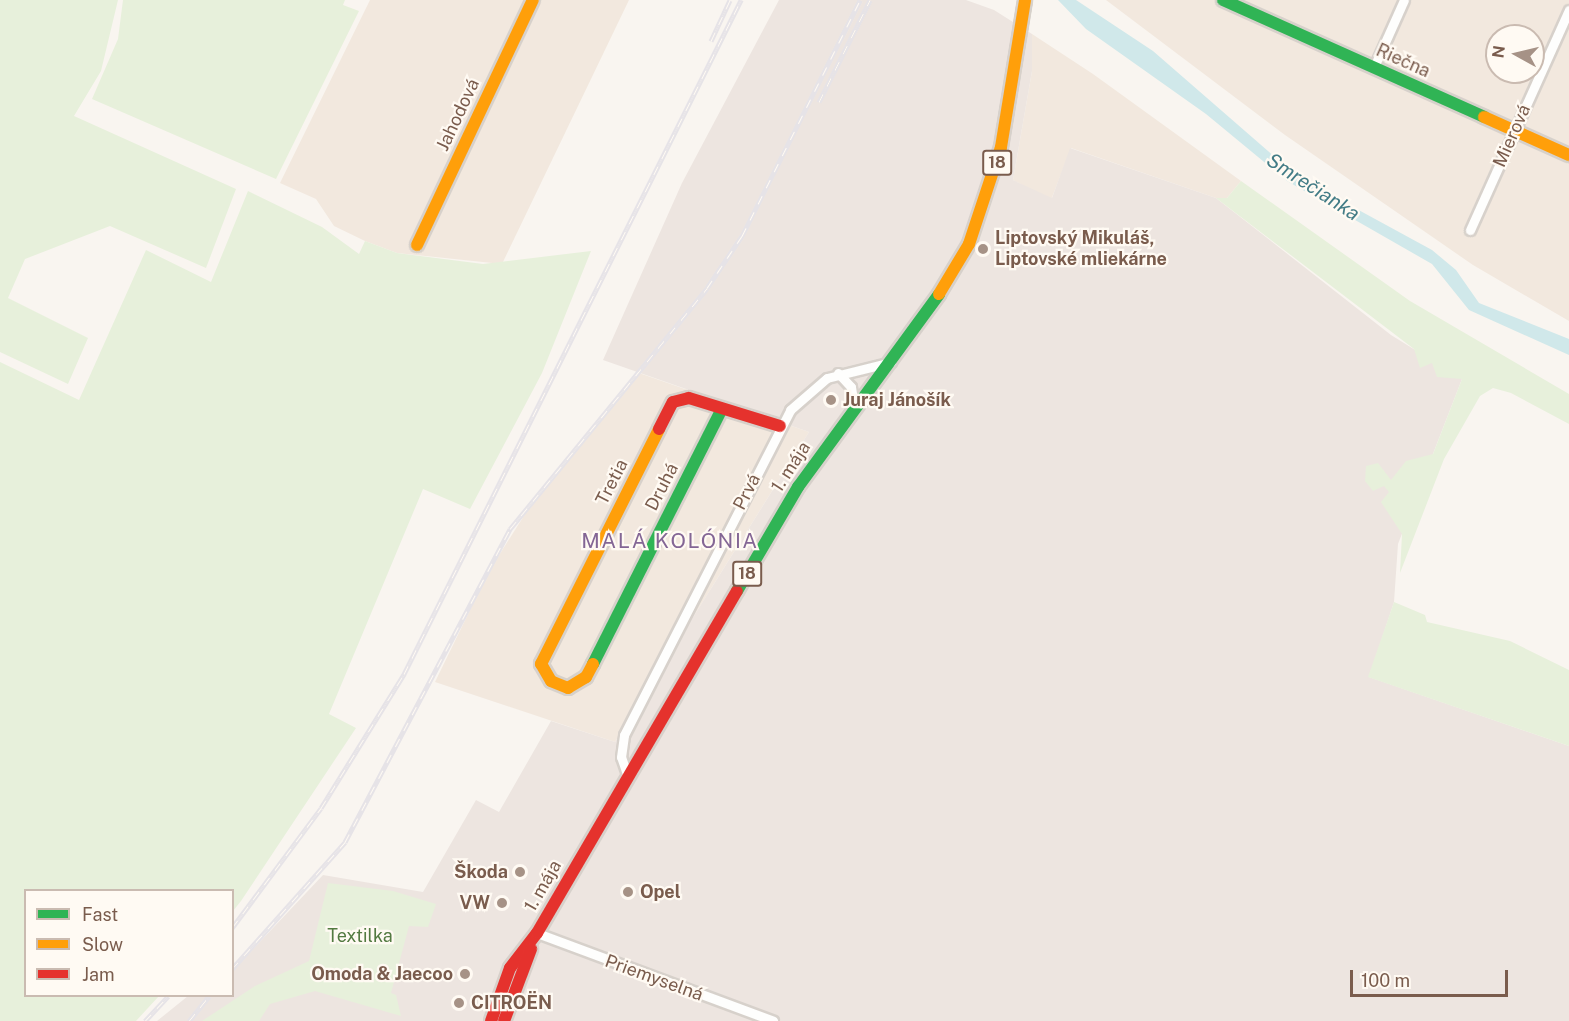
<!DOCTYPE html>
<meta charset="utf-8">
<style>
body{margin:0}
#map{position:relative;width:1569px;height:1021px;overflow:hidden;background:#f9f5f0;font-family:"Public Sans",sans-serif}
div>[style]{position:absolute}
.residential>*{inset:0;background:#f2e8de}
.industrial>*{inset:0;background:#ede5e0}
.green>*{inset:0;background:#e7f0db}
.water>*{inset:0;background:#d0e8ea}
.roads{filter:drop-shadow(2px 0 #d7d1cb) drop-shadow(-2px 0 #d7d1cb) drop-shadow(0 2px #d7d1cb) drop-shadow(0 -2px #d7d1cb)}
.street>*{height:9px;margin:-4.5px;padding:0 4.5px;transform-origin:4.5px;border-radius:4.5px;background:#fefefd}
.fast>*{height:12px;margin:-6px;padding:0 6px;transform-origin:6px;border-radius:6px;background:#30b455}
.slow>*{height:12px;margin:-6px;padding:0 6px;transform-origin:6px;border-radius:6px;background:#ff9f0a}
.jam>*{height:12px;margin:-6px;padding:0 6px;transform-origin:6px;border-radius:6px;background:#e5322d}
.rail>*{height:5px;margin-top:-2.5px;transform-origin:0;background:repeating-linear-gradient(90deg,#fffaf3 0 9px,#e6e3e7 0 18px);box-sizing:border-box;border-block:2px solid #e6e3e7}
.dots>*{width:16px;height:16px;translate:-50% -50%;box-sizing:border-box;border:3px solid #fffaf3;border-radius:50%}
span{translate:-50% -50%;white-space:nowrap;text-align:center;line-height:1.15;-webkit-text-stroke:4.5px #fffaf3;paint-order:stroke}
.shield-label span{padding:2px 4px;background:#fffaf3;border:2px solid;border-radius:4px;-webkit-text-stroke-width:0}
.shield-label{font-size:16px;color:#7a5c4d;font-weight:700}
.street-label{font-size:18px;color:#7a5c4d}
.poi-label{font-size:18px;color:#7a5c4d;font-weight:700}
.left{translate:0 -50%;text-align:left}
.right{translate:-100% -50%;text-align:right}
.park-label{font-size:18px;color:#537a41}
.water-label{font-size:20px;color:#437c86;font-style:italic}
.quarter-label{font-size:21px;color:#846695;letter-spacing:1.5px}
.legend{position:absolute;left:24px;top:889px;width:210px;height:108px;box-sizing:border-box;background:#fffaf3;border:2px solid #cabbb1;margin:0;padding:8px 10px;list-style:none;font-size:18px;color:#7a5c4d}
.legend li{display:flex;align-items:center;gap:12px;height:30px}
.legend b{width:30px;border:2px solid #cabbb1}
.north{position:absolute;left:1485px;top:24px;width:60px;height:60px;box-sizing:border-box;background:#fffaf3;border:2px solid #cabbb1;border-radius:50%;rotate:278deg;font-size:16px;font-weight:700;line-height:24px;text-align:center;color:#7a5c4d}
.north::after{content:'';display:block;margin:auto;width:21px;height:27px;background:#a69286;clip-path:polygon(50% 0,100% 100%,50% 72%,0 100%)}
.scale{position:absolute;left:1350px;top:970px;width:158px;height:27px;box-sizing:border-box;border:3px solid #7a5c4d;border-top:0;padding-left:8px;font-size:18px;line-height:21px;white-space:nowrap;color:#7a5c4d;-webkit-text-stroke:4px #fffaf3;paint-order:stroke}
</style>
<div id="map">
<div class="residential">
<i style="clip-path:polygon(370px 0,629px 0,502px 264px,397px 253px,365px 241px,334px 226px,316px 199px,280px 183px)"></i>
<i style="clip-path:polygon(evenodd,1106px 0,1569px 0,1569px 321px,1473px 265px,1285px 135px,1106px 0,1497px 36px,1533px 36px,1533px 72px,1497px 72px,1497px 36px)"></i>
<i style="clip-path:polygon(1032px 34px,1093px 74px,1241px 181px,1227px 198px,1216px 198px,1071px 148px,1051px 200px,1013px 180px,1032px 71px)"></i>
<i style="clip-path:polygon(639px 373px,809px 432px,615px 742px,435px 682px,489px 571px,527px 511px)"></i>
</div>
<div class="industrial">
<i style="clip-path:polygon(779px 0,966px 0,994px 10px,1032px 34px,1032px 71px,1013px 180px,1052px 198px,1070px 148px,1216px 198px,1391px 335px,1462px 379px,1398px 544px,1394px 602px,1369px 677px,1569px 746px,1569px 1021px,157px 1021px,188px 996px,232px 996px,233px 964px,254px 948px,323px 875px,423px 892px,476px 800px,499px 812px,551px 721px,615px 742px,809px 432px,603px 360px,682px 183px)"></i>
</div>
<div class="green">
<i style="clip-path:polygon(0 0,118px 0,101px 71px,74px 116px,236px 189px,206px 268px,110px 226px,25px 259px,8px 298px,88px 338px,68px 384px,0 352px)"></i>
<i style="clip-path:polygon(123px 0,345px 0,343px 5px,359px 11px,276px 179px,92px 99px,118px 39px)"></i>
<i style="clip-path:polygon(1241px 181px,1410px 301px,1569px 394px,1569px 424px,1511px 393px,1493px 388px,1480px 396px,1444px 459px,1400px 573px,1402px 534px,1381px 502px,1389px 492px,1384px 486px,1373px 491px,1365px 481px,1366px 466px,1378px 463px,1391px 480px,1406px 461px,1433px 454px,1462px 379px,1437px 377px,1432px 363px,1420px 368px,1414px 349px,1216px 198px,1227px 198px)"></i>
<i style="clip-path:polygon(248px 191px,322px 227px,359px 254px,365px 241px,397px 253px,483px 264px,591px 251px,542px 373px,470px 509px,423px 489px,329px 714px,356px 728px,241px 901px,233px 911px,232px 890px,26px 890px,26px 996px,159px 996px,136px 1021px,0 1021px,0 362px,79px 400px,146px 250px,211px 282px)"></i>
<i style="clip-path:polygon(1394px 602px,1425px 615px,1427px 622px,1510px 641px,1569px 670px,1569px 746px,1368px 677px)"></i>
<i style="clip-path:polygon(328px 883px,393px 891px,436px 904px,428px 927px,409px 926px,391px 993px,396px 995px,401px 1016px,315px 991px,270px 1004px,259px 1021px,202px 1021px,255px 986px,309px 961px)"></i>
</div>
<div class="water">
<i style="clip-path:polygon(1058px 0,1076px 0,1153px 51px,1298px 177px,1432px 250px,1456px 270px,1479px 303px,1569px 339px,1569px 355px,1469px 310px,1432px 264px,1287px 181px,1206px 114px,1086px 29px)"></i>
</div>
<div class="roads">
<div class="street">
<i style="left:1374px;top:67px;width:73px;rotate:-65.9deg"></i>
<i style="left:1470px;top:230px;width:241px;rotate:-65.8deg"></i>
<i style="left:838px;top:373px;width:19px;rotate:47deg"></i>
<i style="left:851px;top:387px;width:19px;rotate:81deg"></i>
<i style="left:628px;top:777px;width:21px;rotate:-109deg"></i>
<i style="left:621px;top:757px;width:22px;rotate:-82deg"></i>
<i style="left:624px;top:735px;width:365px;rotate:-62.9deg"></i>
<i style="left:790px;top:410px;width:49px;rotate:-40.9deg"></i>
<i style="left:827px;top:378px;width:66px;rotate:-14deg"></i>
<i style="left:537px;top:933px;width:252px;rotate:20.4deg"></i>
</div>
<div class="fast">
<i style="left:1223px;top:0;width:286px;rotate:24.1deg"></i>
<i style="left:737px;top:591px;width:121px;rotate:-59.6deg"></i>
<i style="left:798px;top:487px;width:239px;rotate:-53.8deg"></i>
<i style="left:593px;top:664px;width:286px;rotate:-63.2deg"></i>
</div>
<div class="slow">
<i style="left:1484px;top:117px;width:93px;rotate:24.1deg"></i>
<i style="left:417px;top:245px;width:271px;rotate:-64.7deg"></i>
<i style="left:939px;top:294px;width:58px;rotate:-59deg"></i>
<i style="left:969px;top:244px;width:102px;rotate:-71.7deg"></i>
<i style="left:1001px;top:147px;width:149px;rotate:-80.7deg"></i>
<i style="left:593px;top:664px;width:15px;rotate:118deg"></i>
<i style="left:586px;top:677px;width:21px;rotate:149deg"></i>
<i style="left:568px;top:688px;width:18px;rotate:-158deg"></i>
<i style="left:551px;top:681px;width:20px;rotate:-120deg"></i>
<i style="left:541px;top:664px;width:263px;rotate:-63.3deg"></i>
</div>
<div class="jam">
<i style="left:659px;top:429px;width:30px;rotate:-63deg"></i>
<i style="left:673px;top:402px;width:16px;rotate:-14deg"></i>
<i style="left:689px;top:398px;width:95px;rotate:17.1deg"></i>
<i style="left:491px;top:1021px;width:56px;rotate:-70.3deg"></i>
<i style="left:510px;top:968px;width:44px;rotate:-52.4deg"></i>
<i style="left:537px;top:933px;width:396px;rotate:-59.7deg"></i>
<i style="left:504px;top:1021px;width:77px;rotate:-69.4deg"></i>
</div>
</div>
<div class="rail">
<i style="left:711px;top:41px;width:45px;rotate:-65.1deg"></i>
<i style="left:819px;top:102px;width:114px;rotate:-63.4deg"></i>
<i style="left:232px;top:928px;width:149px;rotate:-53.4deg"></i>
<i style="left:321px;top:808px;width:158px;rotate:-58.2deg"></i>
<i style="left:404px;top:674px;width:754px;rotate:-63.43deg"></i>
<i style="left:232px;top:969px;width:170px;rotate:-48.3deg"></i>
<i style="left:345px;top:842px;width:354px;rotate:-62.2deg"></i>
<i style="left:510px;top:529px;width:311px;rotate:-50.7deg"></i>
<i style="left:707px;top:288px;width:63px;rotate:-56.1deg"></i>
<i style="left:742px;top:236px;width:264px;rotate:-63.4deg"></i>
<i style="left:145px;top:1021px;width:34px;rotate:-47deg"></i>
<i style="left:189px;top:1021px;width:32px;rotate:-51deg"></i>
</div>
<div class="dots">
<i style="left:983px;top:249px;background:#a69286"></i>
<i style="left:831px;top:400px;background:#a69286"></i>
<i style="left:520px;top:872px;background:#a69286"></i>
<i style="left:628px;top:892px;background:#a69286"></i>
<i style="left:502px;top:903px;background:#a69286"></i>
<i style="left:465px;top:974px;background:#a69286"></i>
<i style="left:459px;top:1003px;background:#a69286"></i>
</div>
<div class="shield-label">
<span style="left:997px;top:163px">18</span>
<span style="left:747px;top:574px">18</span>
</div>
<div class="street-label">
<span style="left:1403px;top:61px;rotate:24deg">Riečna</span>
<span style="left:458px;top:115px;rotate:-65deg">Jahodová</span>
<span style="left:1512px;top:136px;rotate:-66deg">Mierová</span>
<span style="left:791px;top:467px;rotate:-57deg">1. mája</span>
<span style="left:612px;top:482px;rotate:-63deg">Tretia</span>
<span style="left:662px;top:487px;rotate:-63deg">Druhá</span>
<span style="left:747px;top:492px;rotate:-63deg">Prvá</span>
<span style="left:543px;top:886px;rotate:-60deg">1. mája</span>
<span style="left:654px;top:978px;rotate:20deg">Priemyselná</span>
</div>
<div class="poi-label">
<span class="left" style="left:995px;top:249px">Liptovský Mikuláš,<br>Liptovské mliekárne</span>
<span class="left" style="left:843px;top:400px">Juraj Jánošík</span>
<span class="right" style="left:508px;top:872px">Škoda</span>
<span class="left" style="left:640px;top:892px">Opel</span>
<span class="right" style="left:490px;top:903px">VW</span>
<span class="right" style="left:453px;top:974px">Omoda &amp; Jaecoo</span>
<span class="left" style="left:471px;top:1003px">CITROËN</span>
</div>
<div class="park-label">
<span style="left:360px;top:936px">Textilka</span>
</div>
<div class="water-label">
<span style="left:1313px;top:187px;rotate:33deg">Smrečianka</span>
</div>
<div class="quarter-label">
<span style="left:670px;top:541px">MALÁ KOLÓNIA</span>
</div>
<ul class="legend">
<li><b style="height:8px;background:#30b455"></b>Fast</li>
<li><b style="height:8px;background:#ff9f0a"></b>Slow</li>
<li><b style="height:8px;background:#e5322d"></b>Jam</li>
</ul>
<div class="north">N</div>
<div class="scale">100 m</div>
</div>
